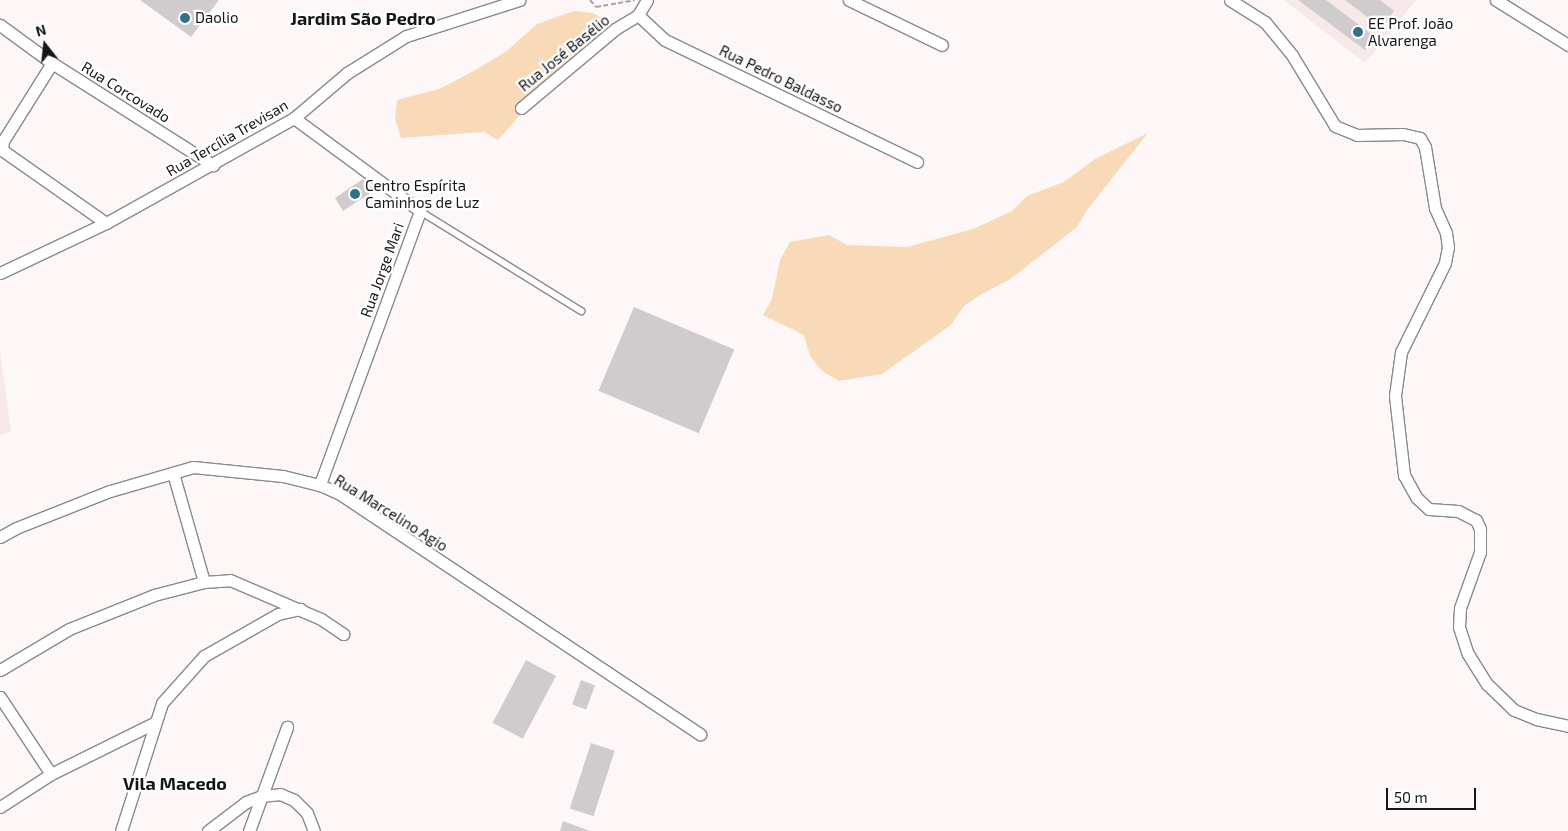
<!DOCTYPE html>
<meta charset="utf-8">
<style>
body{margin:0}
#map{position:relative;width:1568px;height:831px;overflow:hidden;background:#fdf7f8;font-family:"Exo 2",sans-serif}
div>[style]{position:absolute}
.built>*{inset:0;background:#f7e8ea}
.green>*{inset:0;background:#f9dab8}
.building>*{inset:0;background:#d0ccce;transform-origin:0 0}
.path>*{height:2px;margin-top:-1px;transform-origin:0;background:repeating-linear-gradient(90deg,#a8a4a5 0 5px,transparent 0 7.5px)}
.roads{filter:drop-shadow(1px 0 #8d8889) drop-shadow(-1px 0 #8d8889) drop-shadow(0 1px #8d8889) drop-shadow(0 -1px #8d8889)}
.service>*{height:5.5px;margin:-2.75px;padding:0 2.75px;transform-origin:2.75px;border-radius:2.75px;background:#fff}
.minor>*{height:11px;margin:-5.5px;padding:0 5.5px;transform-origin:5.5px;border-radius:5.5px;background:#fff}
.dots>*{width:14px;height:14px;translate:-50% -50%;box-sizing:border-box;border:2px solid #fff;border-radius:50%}
span{translate:-50% -50%;white-space:nowrap;text-align:center;line-height:1.15;-webkit-text-stroke:4.5px #fff;paint-order:stroke}
.poi-label{font-size:15px;color:#171616}
.left{translate:0 -50%;text-align:left}
.street-label{font-size:15px;color:#171616}
.quarter-label{font-size:18px;color:#171616;font-weight:700}
.north{position:absolute;left:20px;top:20px;width:50px;height:50px;-webkit-text-stroke:4px #fff;paint-order:stroke;rotate:344deg;font-size:14px;font-weight:700;line-height:20px;text-align:center;color:#171616}
.north::after{content:'';display:block;margin:auto;width:18px;height:22px;background:#171616;clip-path:polygon(50% 0,100% 100%,50% 72%,0 100%)}
.scale{position:absolute;left:1386px;top:788px;width:90px;height:22px;box-sizing:border-box;border:2px solid #171616;border-top:0;padding-left:6px;font-size:15px;line-height:18px;white-space:nowrap;color:#171616;-webkit-text-stroke:4px #fff;paint-order:stroke}
</style>
<div id="map">
<div class="built">
<i style="clip-path:polygon(1284px 0,1416px 0,1365px 63px)"></i>
<i style="clip-path:polygon(0 351px,11px 432px,0 435px)"></i>
</div>
<div class="green">
<i style="clip-path:polygon(574px 11px,593px 13px,611px 23px,601px 40px,529px 105px,498px 140px,484px 132px,401px 138px,395px 119px,397px 100px,439px 89px,472px 72px,507px 51px,537px 24px)"></i>
<i style="clip-path:polygon(1148px 133px,1087px 210px,1077px 227px,1012px 278px,980px 295px,964px 306px,951px 325px,882px 374px,839px 381px,822px 371px,810px 356px,804px 335px,763px 315px,772px 299px,780px 260px,790px 242px,829px 235px,847px 245px,907px 247px,973px 229px,1012px 211px,1027px 196px,1064px 182px,1095px 159px)"></i>
</div>
<div class="building">
<i style="clip-path:polygon(140px 0,219px 0,191px 37px)"></i>
<i style="clip-path:polygon(1298px 0,1326px 0,1375px 37px,1365px 50px)"></i>
<i style="clip-path:polygon(1345px 0,1380px 0,1394px 11px,1382px 28px)"></i>
<i style="clip-path:polygon(363px 179px,375px 190px,343px 211px,335px 198px)"></i>
<i style="left:634px;top:307px;width:109px;height:91px;rotate:23deg"></i>
<i style="left:526px;top:660px;width:34px;height:71px;rotate:28deg"></i>
<i style="left:581px;top:680px;width:15px;height:26px;rotate:20deg"></i>
<i style="left:591px;top:743px;width:25px;height:69px;rotate:18deg"></i>
<i style="clip-path:polygon(563px 821px,590px 831px,560px 831px)"></i>
</div>
<div class="path">
<i style="left:590px;top:0;width:9px;rotate:49deg"></i>
<i style="left:596px;top:7px;width:39px;rotate:-10deg"></i>
</div>
<div class="roads">
<div class="service">
<i style="left:420px;top:211px;width:190px;rotate:31.8deg"></i>
</div>
<div class="minor">
<i style="left:849px;top:0;width:103px;rotate:25.8deg"></i>
<i style="left:1230px;top:0;width:41px;rotate:32.2deg"></i>
<i style="left:1265px;top:22px;width:43px;rotate:50.7deg"></i>
<i style="left:1292px;top:55px;width:83px;rotate:58.8deg"></i>
<i style="left:1335px;top:126px;width:24px;rotate:22deg"></i>
<i style="left:1357px;top:135px;width:46px;rotate:-1.2deg"></i>
<i style="left:1403px;top:134px;width:17px;rotate:13deg"></i>
<i style="left:1420px;top:138px;width:10px;rotate:61deg"></i>
<i style="left:1425px;top:147px;width:62px;rotate:80.7deg"></i>
<i style="left:1435px;top:208px;width:27px;rotate:66deg"></i>
<i style="left:1446px;top:233px;width:14px;rotate:82deg"></i>
<i style="left:1448px;top:247px;width:16px;rotate:101deg"></i>
<i style="left:1445px;top:263px;width:99px;rotate:116.3deg"></i>
<i style="left:1401px;top:352px;width:44px;rotate:97.8deg"></i>
<i style="left:1395px;top:396px;width:80px;rotate:83.5deg"></i>
<i style="left:1404px;top:475px;width:26px;rotate:61deg"></i>
<i style="left:1417px;top:498px;width:16px;rotate:43deg"></i>
<i style="left:1429px;top:509px;width:29px;rotate:4deg"></i>
<i style="left:1458px;top:511px;width:20px;rotate:27deg"></i>
<i style="left:1476px;top:520px;width:10px;rotate:66deg"></i>
<i style="left:1480px;top:529px;width:23px;rotate:90deg"></i>
<i style="left:1480px;top:552px;width:59px;rotate:109.7deg"></i>
<i style="left:1460px;top:608px;width:19px;rotate:93deg"></i>
<i style="left:1459px;top:627px;width:28px;rotate:72deg"></i>
<i style="left:1468px;top:654px;width:36px;rotate:58deg"></i>
<i style="left:1487px;top:684px;width:37px;rotate:44deg"></i>
<i style="left:1514px;top:710px;width:24px;rotate:22deg"></i>
<i style="left:1536px;top:719px;width:33px;rotate:12deg"></i>
<i style="left:1496px;top:0;width:85px;rotate:32deg"></i>
<i style="left:638px;top:15px;width:37px;rotate:43deg"></i>
<i style="left:665px;top:40px;width:280px;rotate:25.8deg"></i>
<i style="left:0;top:25px;width:64px;rotate:36.2deg"></i>
<i style="left:52px;top:63px;width:191px;rotate:32.4deg"></i>
<i style="left:52px;top:63px;width:92px;rotate:122.1deg"></i>
<i style="left:3px;top:141px;width:9px;rotate:96deg"></i>
<i style="left:2px;top:150px;width:127px;rotate:35.1deg"></i>
<i style="left:521px;top:108px;width:123px;rotate:-40deg"></i>
<i style="left:615px;top:29px;width:27px;rotate:-31deg"></i>
<i style="left:638px;top:15px;width:17px;rotate:-59deg"></i>
<i style="left:294px;top:118px;width:157px;rotate:36.4deg"></i>
<i style="left:420px;top:211px;width:292px;rotate:110.1deg"></i>
<i style="left:0;top:273px;width:117px;rotate:-25.3deg"></i>
<i style="left:106px;top:223px;width:215px;rotate:-29.2deg"></i>
<i style="left:294px;top:118px;width:70px;rotate:-40.3deg"></i>
<i style="left:347px;top:73px;width:70px;rotate:-32.1deg"></i>
<i style="left:406px;top:36px;width:119px;rotate:-17.7deg"></i>
<i style="left:173px;top:473px;width:113px;rotate:74.1deg"></i>
<i style="left:0;top:537px;width:18px;rotate:-29deg"></i>
<i style="left:16px;top:528px;width:101px;rotate:-21.5deg"></i>
<i style="left:110px;top:491px;width:86px;rotate:-16.1deg"></i>
<i style="left:193px;top:467px;width:90px;rotate:5.7deg"></i>
<i style="left:283px;top:476px;width:38px;rotate:14deg"></i>
<i style="left:320px;top:485px;width:22px;rotate:24deg"></i>
<i style="left:340px;top:494px;width:433px;rotate:33.7deg"></i>
<i style="left:0;top:670px;width:80px;rotate:-30.7deg"></i>
<i style="left:69px;top:629px;width:92px;rotate:-21.8deg"></i>
<i style="left:154px;top:595px;width:52px;rotate:-14.6deg"></i>
<i style="left:204px;top:582px;width:26px;rotate:-4deg"></i>
<i style="left:230px;top:580px;width:99px;rotate:23.2deg"></i>
<i style="left:321px;top:619px;width:27px;rotate:34deg"></i>
<i style="left:0;top:697px;width:92px;rotate:56.5deg"></i>
<i style="left:0;top:807px;width:61px;rotate:-32.9deg"></i>
<i style="left:51px;top:774px;width:115px;rotate:-26.3deg"></i>
<i style="left:121px;top:831px;width:134px;rotate:-72.2deg"></i>
<i style="left:162px;top:703px;width:63px;rotate:-48.2deg"></i>
<i style="left:204px;top:656px;width:85px;rotate:-29.6deg"></i>
<i style="left:278px;top:614px;width:23px;rotate:-13deg"></i>
<i style="left:208px;top:831px;width:48px;rotate:-37.3deg"></i>
<i style="left:246px;top:802px;width:17px;rotate:-21deg"></i>
<i style="left:262px;top:796px;width:18px;rotate:-6deg"></i>
<i style="left:280px;top:794px;width:15px;rotate:23deg"></i>
<i style="left:294px;top:800px;width:18px;rotate:45deg"></i>
<i style="left:307px;top:813px;width:19px;rotate:69deg"></i>
<i style="left:249px;top:831px;width:111px;rotate:-69.9deg"></i>
</div>
</div>
<div class="dots">
<i style="left:185px;top:18px;background:#317185"></i>
<i style="left:1358px;top:32px;background:#317185"></i>
<i style="left:355px;top:194px;background:#317185"></i>
</div>
<div class="poi-label">
<span class="left" style="left:195px;top:18px">Daolio</span>
<span class="left" style="left:1368px;top:32px">EE Prof. João<br>Alvarenga</span>
<span class="left" style="left:365px;top:194px">Centro Espírita<br>Caminhos de Luz</span>
</div>
<div class="street-label">
<span style="left:564px;top:53px;rotate:-39deg">Rua José Basélio</span>
<span style="left:781px;top:79px;rotate:26deg">Rua Pedro Baldasso</span>
<span style="left:126px;top:92px;rotate:32deg">Rua Corcovado</span>
<span style="left:227px;top:138px;rotate:-30deg">Rua Tercília Trevisan</span>
<span style="left:382px;top:270px;rotate:-70deg">Rua Jorge Mari</span>
<span style="left:391px;top:513px;rotate:32deg">Rua Marcelino Agio</span>
</div>
<div class="quarter-label">
<span style="left:363px;top:18px">Jardim São Pedro</span>
<span style="left:175px;top:783px">Vila Macedo</span>
</div>
<div class="north">N</div>
<div class="scale">50 m</div>
</div>
